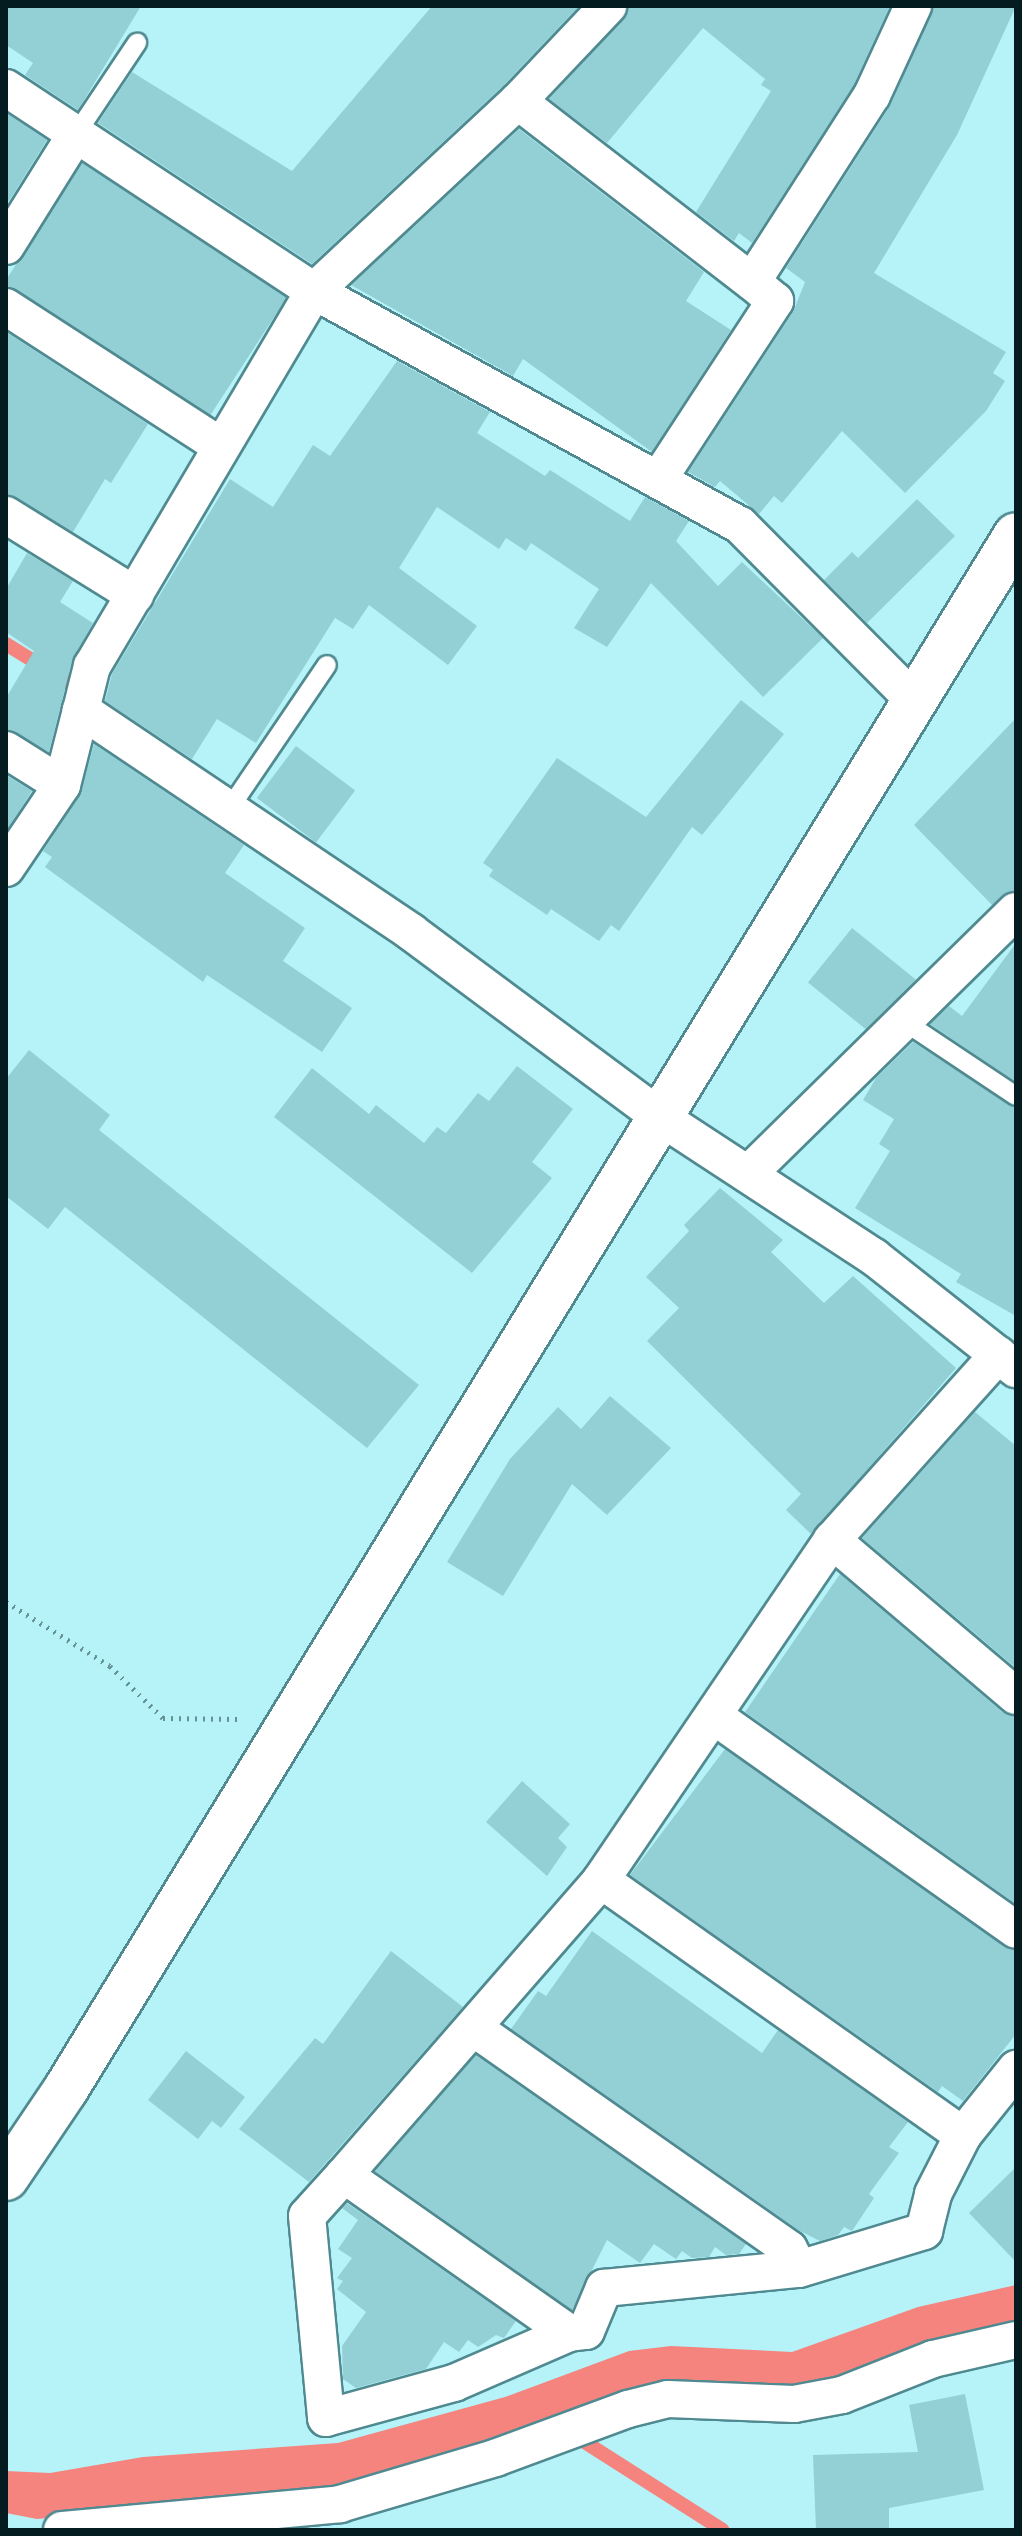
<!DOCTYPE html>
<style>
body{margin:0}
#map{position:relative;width:1022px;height:2536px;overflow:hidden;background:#b5f3f9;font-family:"Roboto Condensed",sans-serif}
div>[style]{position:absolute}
.water>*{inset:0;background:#f5837e}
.stream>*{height:14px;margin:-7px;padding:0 7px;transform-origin:7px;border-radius:7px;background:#f5837e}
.building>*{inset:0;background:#93d0d6;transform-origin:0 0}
.path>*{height:5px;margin-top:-2.5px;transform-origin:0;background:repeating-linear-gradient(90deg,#659297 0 2px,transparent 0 8px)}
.roads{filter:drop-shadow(2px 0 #508a90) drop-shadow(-2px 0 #508a90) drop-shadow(0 2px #508a90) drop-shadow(0 -2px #508a90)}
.service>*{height:18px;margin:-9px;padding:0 9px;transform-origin:9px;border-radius:9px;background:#fff}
.minor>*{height:36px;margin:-18px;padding:0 18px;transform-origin:18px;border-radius:18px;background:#fff}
.tertiary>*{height:44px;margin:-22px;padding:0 22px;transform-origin:22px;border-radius:22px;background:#fff}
span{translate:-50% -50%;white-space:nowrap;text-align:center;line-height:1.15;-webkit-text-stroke:8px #d7fbff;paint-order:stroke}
.frame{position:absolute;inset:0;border:8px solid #041c1f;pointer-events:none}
</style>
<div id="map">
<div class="water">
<i style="clip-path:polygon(1016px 2285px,1016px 2326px,838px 2380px,748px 2395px,354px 2491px,37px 2519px,6px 2513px,6px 2471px,50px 2473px,143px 2457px,338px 2443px,505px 2397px,629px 2351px,671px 2346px,792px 2352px,918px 2307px)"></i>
</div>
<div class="stream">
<i style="left:6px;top:644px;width:74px;rotate:31.8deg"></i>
<i style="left:580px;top:2439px;width:169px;rotate:32.5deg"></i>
</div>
<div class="building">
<i style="clip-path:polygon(6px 6px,141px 6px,78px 110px,25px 75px,33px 63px,6px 45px)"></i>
<i style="clip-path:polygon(432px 6px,579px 6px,503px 86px,312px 264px,98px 123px,132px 72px,292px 171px)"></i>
<i style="clip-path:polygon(628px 6px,890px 6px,854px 85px,752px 243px,739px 233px,734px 241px,696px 212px,771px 91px,761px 85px,765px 79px,703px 28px,607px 143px,549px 99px,623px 20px)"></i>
<i style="clip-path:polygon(934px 6px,1016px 6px,957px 135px,874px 273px,1006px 352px,993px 373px,1005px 381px,986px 411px,905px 493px,842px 431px,782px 503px,774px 496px,759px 514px,720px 481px,715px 487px,688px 472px,793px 312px,805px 282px,786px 268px,890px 106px)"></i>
<i style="clip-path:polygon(6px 113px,47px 140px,9px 201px,6px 199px)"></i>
<i style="clip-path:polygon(519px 129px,704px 272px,686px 301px,731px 330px,652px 452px,523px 359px,513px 376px,351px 285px)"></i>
<i style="left:82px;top:163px;width:245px;height:145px;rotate:33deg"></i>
<i style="clip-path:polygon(6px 332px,148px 424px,111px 483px,105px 479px,73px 532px,6px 494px)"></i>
<i style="clip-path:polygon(397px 361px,490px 412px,477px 433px,545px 476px,550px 470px,630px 521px,645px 497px,689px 521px,676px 541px,718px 586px,742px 562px,823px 638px,763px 697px,651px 583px,607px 647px,574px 628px,599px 589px,531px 543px,526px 551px,506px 538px,499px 549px,437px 507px,399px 568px,477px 626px,448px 665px,369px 605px,353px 629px,335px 618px,256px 743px,217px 719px,192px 759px,105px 701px,112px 674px,230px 479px,273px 507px,313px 445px,330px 456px)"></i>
<i style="clip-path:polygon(917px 499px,955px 536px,867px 623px,824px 580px,852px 552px,858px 558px)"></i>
<i style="clip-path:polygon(27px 553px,73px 581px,60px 602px,93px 623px,72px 661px,49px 752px,6px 729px,6px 698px,34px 651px,6px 632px,6px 589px)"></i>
<i style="clip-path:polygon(741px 700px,784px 734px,702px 835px,692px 827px,619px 931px,611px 925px,599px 941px,551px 909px,547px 915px,489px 876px,493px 870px,483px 863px,557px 758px,646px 817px)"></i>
<i style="clip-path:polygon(1016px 718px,1016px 889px,992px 905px,914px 825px)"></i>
<i style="clip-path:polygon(94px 744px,244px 845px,225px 873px,305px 928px,283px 961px,352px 1008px,322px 1052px,207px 975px,203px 982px,45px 867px,52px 857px,43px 851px,80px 795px)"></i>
<i style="left:296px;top:746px;width:74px;height:65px;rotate:37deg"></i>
<i style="clip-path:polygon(6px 775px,32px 791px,7px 830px,6px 829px)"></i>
<i style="left:852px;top:928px;width:82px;height:70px;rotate:39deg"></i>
<i style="clip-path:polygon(1016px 943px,1016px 1082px,930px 1024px,949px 1006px,962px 1016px)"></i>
<i style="clip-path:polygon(913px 1042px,1016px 1108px,1016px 1316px,956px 1282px,961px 1274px,855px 1208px,890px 1151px,879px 1144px,894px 1119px,863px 1100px,876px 1078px)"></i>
<i style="clip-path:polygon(29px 1050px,110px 1115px,99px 1130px,419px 1385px,367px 1448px,65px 1207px,48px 1229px,6px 1196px,6px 1079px)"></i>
<i style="clip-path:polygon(517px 1066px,573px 1109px,532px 1162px,552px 1178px,472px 1273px,274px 1117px,312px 1068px,369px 1114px,376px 1105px,424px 1143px,437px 1127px,446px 1133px,478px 1093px,489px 1101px)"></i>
<i style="clip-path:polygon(720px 1188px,783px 1240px,771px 1252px,824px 1303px,853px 1276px,956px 1368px,811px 1534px,786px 1510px,801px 1494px,647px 1341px,679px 1308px,646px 1277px,689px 1231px,684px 1225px)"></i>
<i style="clip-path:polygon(610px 1396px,671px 1448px,607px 1515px,572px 1484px,503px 1596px,447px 1562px,510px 1459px,558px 1407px,581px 1429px)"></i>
<i style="clip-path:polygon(975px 1412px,1016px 1446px,1016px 1668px,862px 1538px)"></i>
<i style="clip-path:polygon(840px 1574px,1002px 1712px,1016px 1716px,1016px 1904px,745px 1712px)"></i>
<i style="clip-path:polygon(725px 1749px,1016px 1951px,1016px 2034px,963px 2101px,942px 2086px,938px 2092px,630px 1875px)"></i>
<i style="clip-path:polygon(522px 1781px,570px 1824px,558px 1838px,567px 1847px,547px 1876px,486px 1822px)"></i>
<i style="clip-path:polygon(592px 1931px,762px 2053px,778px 2030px,908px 2122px,889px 2147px,899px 2153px,869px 2194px,874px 2198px,852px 2231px,844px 2227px,838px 2235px,820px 2241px,800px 2231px,511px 2029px,538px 1991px,546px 1996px)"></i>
<i style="clip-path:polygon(391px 1951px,463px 2007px,309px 2182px,239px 2129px,315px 2038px,323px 2044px)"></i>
<i style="clip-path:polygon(186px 2051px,245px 2097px,221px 2128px,212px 2121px,198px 2139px,148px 2100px)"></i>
<i style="clip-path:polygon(476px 2055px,746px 2244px,739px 2254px,726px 2255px,715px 2247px,709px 2257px,692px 2258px,682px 2251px,676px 2259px,654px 2244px,640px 2263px,607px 2240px,572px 2310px,375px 2171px)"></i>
<i style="clip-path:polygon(1016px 2167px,1016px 2262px,969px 2213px)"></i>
<i style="clip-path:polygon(347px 2203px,516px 2321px,504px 2338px,496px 2335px,478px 2347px,468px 2340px,459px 2352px,444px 2342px,426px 2369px,356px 2388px,343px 2379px,342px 2346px,366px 2312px,337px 2289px,343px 2281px,337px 2278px,352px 2258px,338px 2249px,358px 2220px,342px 2208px)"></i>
<i style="clip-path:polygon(965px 2394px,984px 2490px,889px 2508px,889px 2530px,816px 2530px,813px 2455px,918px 2452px,909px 2405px)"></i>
</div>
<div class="path">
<i style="left:6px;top:1602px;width:122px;rotate:31.6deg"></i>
<i style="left:110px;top:1666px;width:74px;rotate:44.5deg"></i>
<i style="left:163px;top:1718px;width:77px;rotate:0.7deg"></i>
</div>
<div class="roads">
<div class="service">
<i style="left:76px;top:134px;width:110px;rotate:-56.2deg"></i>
<i style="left:229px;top:809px;width:174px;rotate:-55.8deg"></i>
<i style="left:905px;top:1022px;width:133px;rotate:33.7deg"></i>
</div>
<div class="minor">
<i style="left:913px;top:6px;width:98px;rotate:114.7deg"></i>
<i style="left:872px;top:95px;width:222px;rotate:122.7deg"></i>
<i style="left:752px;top:282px;width:296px;rotate:-142.3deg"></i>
<i style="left:518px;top:101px;width:279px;rotate:137deg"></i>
<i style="left:314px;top:291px;width:436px;rotate:120.6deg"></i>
<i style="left:92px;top:666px;width:45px;rotate:104deg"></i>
<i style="left:81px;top:710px;width:398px;rotate:33.9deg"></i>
<i style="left:411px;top:932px;width:314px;rotate:36.6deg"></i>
<i style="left:663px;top:1119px;width:252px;rotate:33.2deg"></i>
<i style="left:874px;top:1257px;width:181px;rotate:38.3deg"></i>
<i style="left:6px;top:88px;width:369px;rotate:33.4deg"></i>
<i style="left:314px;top:291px;width:486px;rotate:28.8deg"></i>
<i style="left:740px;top:525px;width:248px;rotate:45.2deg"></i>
<i style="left:518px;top:101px;width:131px;rotate:-46.5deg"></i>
<i style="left:6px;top:246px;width:132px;rotate:-58deg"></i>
<i style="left:6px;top:307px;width:256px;rotate:32.9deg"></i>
<i style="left:658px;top:480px;width:214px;rotate:-56.8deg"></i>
<i style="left:775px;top:301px;width:30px;rotate:-140deg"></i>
<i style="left:6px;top:515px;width:152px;rotate:31.8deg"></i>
<i style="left:6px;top:750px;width:66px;rotate:32deg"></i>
<i style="left:6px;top:868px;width:100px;rotate:-56deg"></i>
<i style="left:62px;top:785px;width:77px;rotate:-75.8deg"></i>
<i style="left:748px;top:1174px;width:375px;rotate:-44.5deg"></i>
<i style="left:832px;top:1540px;width:241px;rotate:40.3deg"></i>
<i style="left:714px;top:1716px;width:370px;rotate:35.3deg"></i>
<i style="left:601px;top:1880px;width:443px;rotate:35.2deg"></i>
<i style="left:963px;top:2135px;width:85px;rotate:-51.2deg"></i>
<i style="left:475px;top:2029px;width:383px;rotate:35deg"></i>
<i style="left:789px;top:2249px;width:22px;rotate:63deg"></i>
<i style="left:344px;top:2175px;width:391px;rotate:-48.9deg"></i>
<i style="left:601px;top:1880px;width:411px;rotate:-55.8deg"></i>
<i style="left:832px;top:1540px;width:249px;rotate:-48.1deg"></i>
<i style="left:569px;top:2333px;width:275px;rotate:-144.9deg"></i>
<i style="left:344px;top:2175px;width:55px;rotate:132.1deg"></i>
<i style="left:307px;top:2216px;width:203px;rotate:84.6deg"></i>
<i style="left:326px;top:2418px;width:133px;rotate:-15.3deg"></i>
<i style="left:454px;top:2383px;width:125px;rotate:-23.5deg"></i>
<i style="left:569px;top:2333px;width:17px;rotate:-7deg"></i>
<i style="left:586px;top:2331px;width:47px;rotate:-67.3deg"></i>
<i style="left:604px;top:2288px;width:196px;rotate:-5.6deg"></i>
<i style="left:799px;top:2269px;width:131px;rotate:-16.9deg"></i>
<i style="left:924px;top:2231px;width:38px;rotate:-76deg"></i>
<i style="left:933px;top:2194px;width:66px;rotate:-63deg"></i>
<i style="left:62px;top:2530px;width:279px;rotate:-5.3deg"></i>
<i style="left:340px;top:2504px;width:162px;rotate:-16.5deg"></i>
<i style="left:495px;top:2458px;width:142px;rotate:-20.2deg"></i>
<i style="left:628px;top:2409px;width:41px;rotate:-14deg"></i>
<i style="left:668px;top:2399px;width:126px;rotate:2.3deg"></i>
<i style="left:794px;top:2404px;width:49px;rotate:-10.6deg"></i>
<i style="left:842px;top:2395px;width:98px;rotate:-21.6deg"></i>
<i style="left:933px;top:2359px;width:85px;rotate:-12.9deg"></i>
</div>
<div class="tertiary">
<i style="left:6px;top:2178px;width:107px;rotate:-56deg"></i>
<i style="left:66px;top:2089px;width:1821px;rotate:-58.56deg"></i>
</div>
</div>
<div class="frame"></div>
</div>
